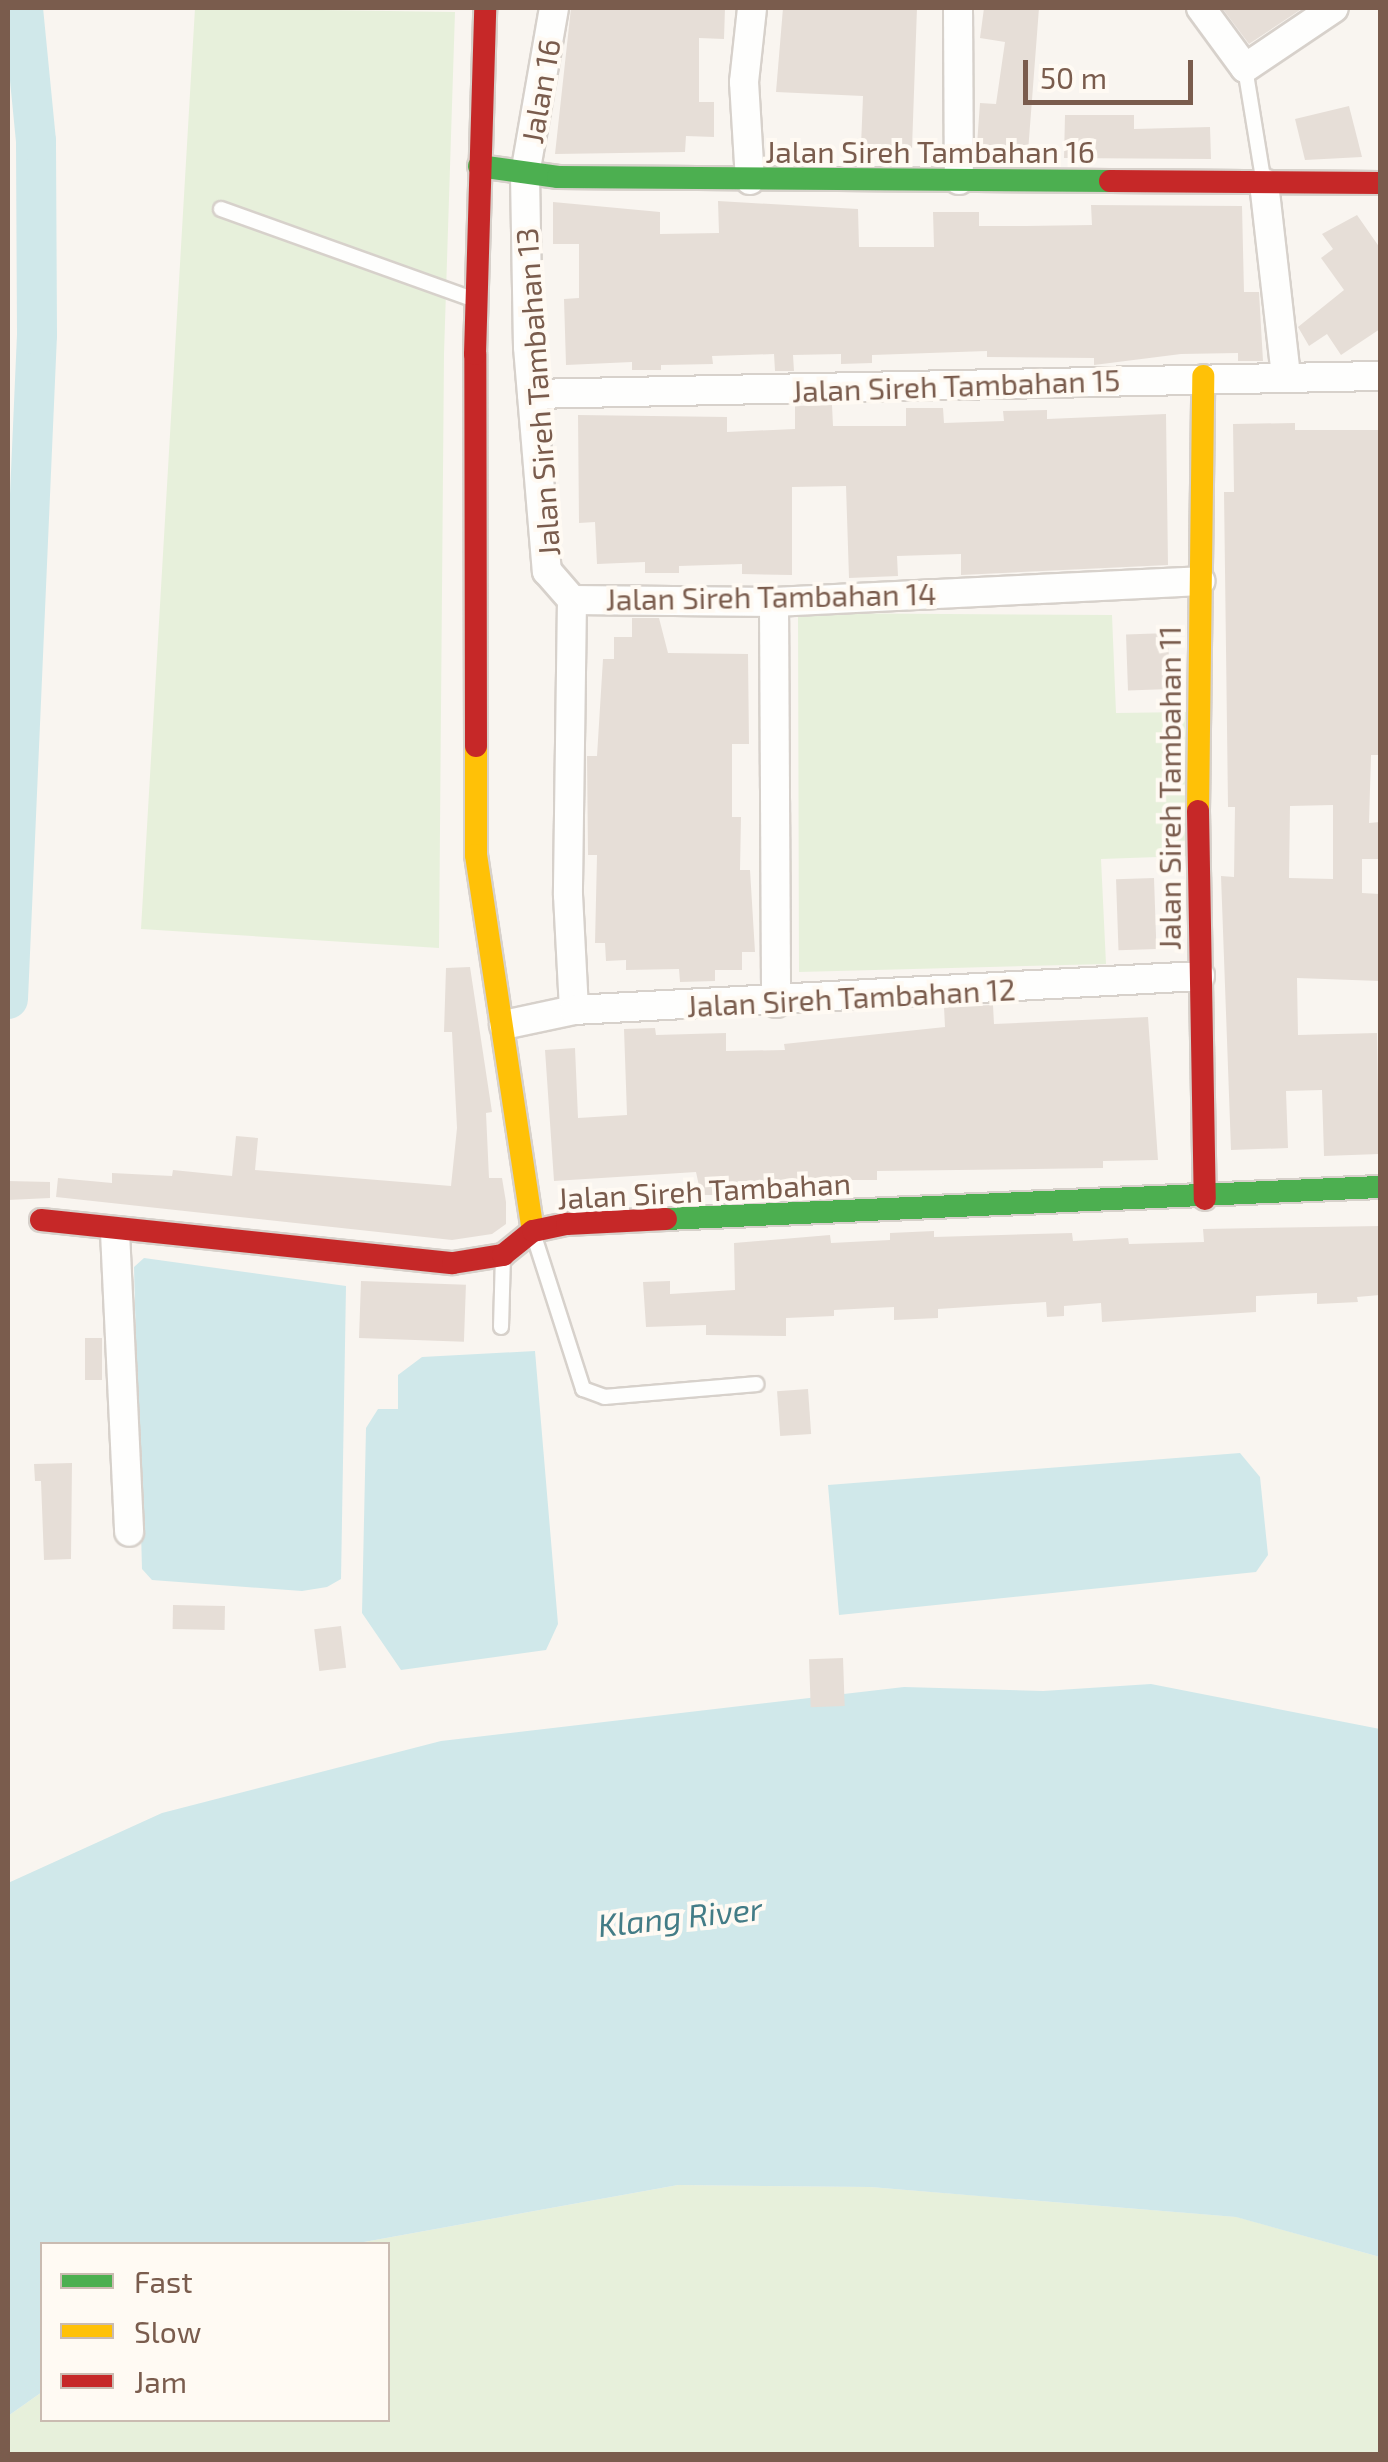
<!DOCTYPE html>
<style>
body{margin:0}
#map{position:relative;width:1388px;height:2462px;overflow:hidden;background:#f9f5f0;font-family:"Exo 2",sans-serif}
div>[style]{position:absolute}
.green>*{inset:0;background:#e7f0db}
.water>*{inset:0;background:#d0e8ea}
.stream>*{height:6px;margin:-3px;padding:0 3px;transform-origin:3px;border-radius:3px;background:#d0e8ea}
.river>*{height:40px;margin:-20px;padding:0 20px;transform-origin:20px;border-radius:20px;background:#d0e8ea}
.building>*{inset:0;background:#e6ded7;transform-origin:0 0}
.roads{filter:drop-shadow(2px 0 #d7d1cb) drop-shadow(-2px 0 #d7d1cb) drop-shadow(0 2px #d7d1cb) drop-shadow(0 -2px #d7d1cb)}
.lane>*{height:14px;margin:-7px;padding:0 7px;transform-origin:7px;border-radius:7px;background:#fefefd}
.street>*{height:28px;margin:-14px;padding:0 14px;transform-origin:14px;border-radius:14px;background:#fefefd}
.fast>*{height:22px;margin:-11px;padding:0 11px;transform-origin:11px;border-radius:11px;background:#4caf50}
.slow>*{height:22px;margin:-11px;padding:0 11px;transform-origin:11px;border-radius:11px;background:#ffc107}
.jam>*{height:22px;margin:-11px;padding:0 11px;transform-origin:11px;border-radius:11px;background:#c62828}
span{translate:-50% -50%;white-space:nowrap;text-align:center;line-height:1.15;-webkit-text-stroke:8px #fffaf3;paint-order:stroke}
.street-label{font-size:30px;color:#7a5c4d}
.water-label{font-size:32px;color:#437c86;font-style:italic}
.frame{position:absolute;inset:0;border:10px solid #7a5c4d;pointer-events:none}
.legend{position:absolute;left:40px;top:2242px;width:350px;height:180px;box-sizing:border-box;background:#fffaf3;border:2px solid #cabbb1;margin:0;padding:12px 18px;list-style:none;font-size:30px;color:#7a5c4d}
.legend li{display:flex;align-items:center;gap:20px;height:50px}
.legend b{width:50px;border:2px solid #cabbb1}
.scale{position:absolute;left:1023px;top:60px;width:170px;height:45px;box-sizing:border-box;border:5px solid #7a5c4d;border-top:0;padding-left:12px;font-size:30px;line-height:35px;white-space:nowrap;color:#7a5c4d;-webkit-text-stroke:8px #fffaf3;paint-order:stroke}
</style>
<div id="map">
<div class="green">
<i style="clip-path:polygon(195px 8px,455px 12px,444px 354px,439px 948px,141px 929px)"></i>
<i style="clip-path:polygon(798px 613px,1112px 615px,1116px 713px,1186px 712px,1187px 856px,1101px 859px,1106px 964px,799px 972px)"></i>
<i style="clip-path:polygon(678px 2185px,870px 2187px,1237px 2217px,1380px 2257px,1380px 2454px,8px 2454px,8px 2416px,42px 2392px,42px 2420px,388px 2420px,388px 2244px,353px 2244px)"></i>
</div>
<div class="water">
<i style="clip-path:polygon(144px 1258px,346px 1286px,341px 1579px,327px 1587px,302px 1591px,152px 1580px,142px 1569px,134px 1267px)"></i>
<i style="clip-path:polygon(535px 1351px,558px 1624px,546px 1650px,401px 1670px,362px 1613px,366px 1428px,378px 1409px,398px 1409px,398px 1375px,422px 1357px)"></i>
<i style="clip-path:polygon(1240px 1453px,1260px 1477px,1268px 1555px,1256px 1572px,839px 1615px,828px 1485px)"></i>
<i style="clip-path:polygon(1151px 1684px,1380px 1729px,1380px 2257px,1236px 2217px,870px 2187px,678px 2185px,353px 2244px,42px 2244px,42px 2392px,8px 2416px,8px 1883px,162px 1813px,441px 1741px,904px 1687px,1043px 1691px)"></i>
</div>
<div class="stream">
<i style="left:8px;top:932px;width:9px;rotate:54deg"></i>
</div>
<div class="river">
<i style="left:8px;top:999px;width:665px;rotate:-87.5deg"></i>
<i style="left:37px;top:335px;width:194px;rotate:-90.3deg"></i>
<i style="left:36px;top:141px;width:134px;rotate:-95.6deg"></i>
</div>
<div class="building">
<i style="clip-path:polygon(571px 8px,725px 8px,724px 39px,699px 38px,699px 102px,714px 102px,714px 137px,686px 136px,685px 152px,555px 154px)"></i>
<i style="clip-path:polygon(783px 8px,917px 8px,912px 148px,861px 146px,863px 96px,776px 92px)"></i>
<i style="clip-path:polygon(984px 8px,1039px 8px,1028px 152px,1014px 150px,1014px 158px,976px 158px,980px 103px,996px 104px,1005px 42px,980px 38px)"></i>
<i style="clip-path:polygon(1222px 8px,1303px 8px,1249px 44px)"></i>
<i style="clip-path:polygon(1349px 106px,1362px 157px,1305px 160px,1295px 119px)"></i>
<i style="clip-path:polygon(1065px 115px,1134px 115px,1134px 129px,1210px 127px,1211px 159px,1064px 158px)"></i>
<i style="clip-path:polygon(718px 201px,858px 209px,859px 247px,934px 247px,933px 212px,979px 212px,979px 226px,1026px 226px,1092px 225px,1091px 205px,1242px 206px,1244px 292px,1259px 292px,1263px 361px,1238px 361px,1238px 353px,1181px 354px,1094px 365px,1094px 358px,987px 357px,987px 351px,872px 355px,872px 363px,841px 364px,841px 354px,793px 355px,794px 371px,775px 371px,774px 354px,712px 356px,713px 364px,661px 365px,661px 370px,632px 370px,632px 362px,566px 365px,564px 299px,579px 298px,579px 244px,553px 244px,553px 202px,660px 212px,660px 234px,719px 233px)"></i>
<i style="clip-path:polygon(1357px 215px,1380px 248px,1380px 329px,1341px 355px,1327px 334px,1309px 346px,1298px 327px,1344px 290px,1321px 258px,1333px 249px,1322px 234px)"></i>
<i style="clip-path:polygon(832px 405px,833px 426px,906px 426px,906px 408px,943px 408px,944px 423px,1004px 421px,1003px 411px,1047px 410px,1047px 419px,1166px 414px,1168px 565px,961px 575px,961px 554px,897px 556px,898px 576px,849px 578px,846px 486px,792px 487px,792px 575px,742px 574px,742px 564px,679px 566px,679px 573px,645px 573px,645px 562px,597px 564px,595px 522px,579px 523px,578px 415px,727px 417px,727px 432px,795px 429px,795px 406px)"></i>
<i style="clip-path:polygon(evenodd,1295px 423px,1295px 430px,1379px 430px,1380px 755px,1371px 755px,1369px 823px,1380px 822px,1380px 859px,1362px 859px,1362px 893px,1380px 894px,1380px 981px,1297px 978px,1298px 1035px,1377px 1033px,1379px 1154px,1324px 1156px,1322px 1090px,1286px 1091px,1288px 1148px,1231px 1150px,1221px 876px,1234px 877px,1235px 807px,1228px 807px,1224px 492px,1234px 492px,1233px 424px,1295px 423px,1333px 805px,1333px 879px,1289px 878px,1290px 806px,1333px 805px)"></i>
<i style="clip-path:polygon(632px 618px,659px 618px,668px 653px,748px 654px,749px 744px,732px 744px,732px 817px,741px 817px,740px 870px,750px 870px,755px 952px,742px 952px,742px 970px,715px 970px,715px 981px,680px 982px,679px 969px,626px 970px,626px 960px,606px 961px,605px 943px,595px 943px,597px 855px,588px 855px,587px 756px,597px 756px,603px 659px,614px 659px,614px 637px,632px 637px)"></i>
<i style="left:1168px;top:633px;width:56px;height:42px;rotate:88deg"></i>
<i style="left:1154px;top:878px;width:71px;height:38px;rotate:88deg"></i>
<i style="clip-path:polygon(470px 967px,492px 1112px,486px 1113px,489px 1178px,502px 1178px,506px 1202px,506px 1224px,492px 1234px,452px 1240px,56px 1197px,58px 1178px,112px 1183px,112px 1173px,172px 1176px,173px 1170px,232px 1176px,236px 1136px,258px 1138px,255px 1170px,451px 1186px,457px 1128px,452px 1032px,444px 1032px,446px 968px)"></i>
<i style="clip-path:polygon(993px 1005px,994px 1024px,1148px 1017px,1158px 1160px,1103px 1161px,1103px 1168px,877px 1171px,877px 1180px,840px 1180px,841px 1188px,719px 1186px,720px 1195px,701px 1195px,696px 1172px,554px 1181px,545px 1050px,575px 1048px,578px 1118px,627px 1115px,624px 1029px,655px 1028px,656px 1035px,726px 1033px,726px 1051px,785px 1050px,784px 1044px,945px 1027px,944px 1007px)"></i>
<i style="clip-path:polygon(8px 1181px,50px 1182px,50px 1198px,8px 1200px)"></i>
<i style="clip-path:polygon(1380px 1226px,1380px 1295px,1357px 1297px,1358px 1302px,1317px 1304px,1317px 1293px,1256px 1296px,1256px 1312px,1102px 1322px,1101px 1303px,1064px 1306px,1064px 1316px,1047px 1317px,1046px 1302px,938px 1309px,938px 1318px,894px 1320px,894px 1307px,834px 1310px,834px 1316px,786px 1318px,786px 1336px,706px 1335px,706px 1325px,646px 1327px,643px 1282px,670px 1281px,670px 1294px,735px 1290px,734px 1243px,830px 1235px,831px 1243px,890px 1240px,890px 1233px,934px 1231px,934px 1237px,1072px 1233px,1073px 1241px,1128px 1238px,1129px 1244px,1204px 1242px,1203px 1229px)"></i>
<i style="left:361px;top:1281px;width:105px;height:57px;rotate:2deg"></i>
<i style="left:85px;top:1338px;width:17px;height:42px"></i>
<i style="left:808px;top:1389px;width:45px;height:31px;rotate:86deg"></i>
<i style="clip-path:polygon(72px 1463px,71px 1559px,44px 1560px,41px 1481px,35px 1481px,34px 1464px)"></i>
<i style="left:173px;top:1605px;width:52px;height:24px;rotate:1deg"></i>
<i style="left:341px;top:1626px;width:42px;height:27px;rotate:83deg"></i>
<i style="left:843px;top:1658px;width:48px;height:34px;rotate:88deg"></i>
</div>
<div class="roads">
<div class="lane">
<i style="left:1245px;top:68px;width:111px;rotate:80.7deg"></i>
<i style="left:221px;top:209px;width:267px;rotate:19.7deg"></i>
<i style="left:533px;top:1233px;width:164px;rotate:72.2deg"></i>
<i style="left:583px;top:1389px;width:23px;rotate:20deg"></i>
<i style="left:605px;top:1397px;width:152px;rotate:-4.9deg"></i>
<i style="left:501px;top:1327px;width:71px;rotate:-88.4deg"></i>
</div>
<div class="street">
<i style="left:554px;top:8px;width:169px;rotate:99.9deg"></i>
<i style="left:525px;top:175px;width:172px;rotate:89deg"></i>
<i style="left:528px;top:347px;width:225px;rotate:85.2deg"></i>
<i style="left:547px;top:571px;width:38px;rotate:49deg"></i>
<i style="left:958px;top:8px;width:172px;rotate:89.7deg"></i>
<i style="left:1201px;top:8px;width:74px;rotate:53.7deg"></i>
<i style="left:1245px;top:68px;width:107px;rotate:-34deg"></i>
<i style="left:750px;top:180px;width:98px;rotate:-93.5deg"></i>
<i style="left:744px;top:82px;width:74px;rotate:-83.8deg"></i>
<i style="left:1264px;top:183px;width:194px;rotate:83.5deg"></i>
<i style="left:532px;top:394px;width:848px;rotate:-1.22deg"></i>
<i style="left:572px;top:600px;width:202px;rotate:0.6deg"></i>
<i style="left:774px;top:602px;width:427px;rotate:-2.8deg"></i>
<i style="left:572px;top:600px;width:295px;rotate:90.8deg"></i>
<i style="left:568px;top:895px;width:115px;rotate:87deg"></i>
<i style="left:774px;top:602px;width:401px;rotate:89.7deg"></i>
<i style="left:504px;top:1025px;width:72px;rotate:-12.1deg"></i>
<i style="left:574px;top:1010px;width:627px;rotate:-3.11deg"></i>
<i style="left:115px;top:1232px;width:300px;rotate:87.3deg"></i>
</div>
<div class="fast">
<i style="left:479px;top:166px;width:80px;rotate:7.9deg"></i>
<i style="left:558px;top:177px;width:552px;rotate:0.42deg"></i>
<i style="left:666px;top:1219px;width:715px;rotate:-2.57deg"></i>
</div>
<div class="slow">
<i style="left:476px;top:746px;width:109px;rotate:90deg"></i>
<i style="left:476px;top:855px;width:380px;rotate:81.4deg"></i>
<i style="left:1198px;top:811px;width:435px;rotate:-89.3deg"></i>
</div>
<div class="jam">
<i style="left:1110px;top:181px;width:270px;rotate:0.4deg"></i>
<i style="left:476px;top:746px;width:392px;rotate:-90.1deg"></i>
<i style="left:475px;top:354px;width:346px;rotate:-88.3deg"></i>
<i style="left:1198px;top:811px;width:388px;rotate:89deg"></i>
<i style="left:41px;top:1220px;width:414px;rotate:6deg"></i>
<i style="left:453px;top:1263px;width:51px;rotate:-9.1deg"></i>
<i style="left:503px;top:1255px;width:38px;rotate:-39deg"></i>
<i style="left:533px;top:1231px;width:35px;rotate:-12deg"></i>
<i style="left:567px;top:1224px;width:99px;rotate:-2.9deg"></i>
</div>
</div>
<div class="street-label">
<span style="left:540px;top:91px;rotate:-80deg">Jalan 16</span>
<span style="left:930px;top:151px">Jalan Sireh Tambahan 16</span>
<span style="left:956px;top:385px;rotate:-2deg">Jalan Sireh Tambahan 15</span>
<span style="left:537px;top:392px;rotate:-94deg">Jalan Sireh Tambahan 13</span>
<span style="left:771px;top:596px;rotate:-1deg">Jalan Sireh Tambahan 14</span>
<span style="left:1169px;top:788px;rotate:-90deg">Jalan Sireh Tambahan 11</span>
<span style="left:851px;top:997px;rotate:-3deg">Jalan Sireh Tambahan 12</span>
<span style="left:704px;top:1190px;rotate:-3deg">Jalan Sireh Tambahan</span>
</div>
<div class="water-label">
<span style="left:680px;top:1916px;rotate:-6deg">Klang River</span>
</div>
<div class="frame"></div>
<ul class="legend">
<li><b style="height:12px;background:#4caf50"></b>Fast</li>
<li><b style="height:12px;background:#ffc107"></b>Slow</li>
<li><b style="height:12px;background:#c62828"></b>Jam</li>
</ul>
<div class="scale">50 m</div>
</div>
